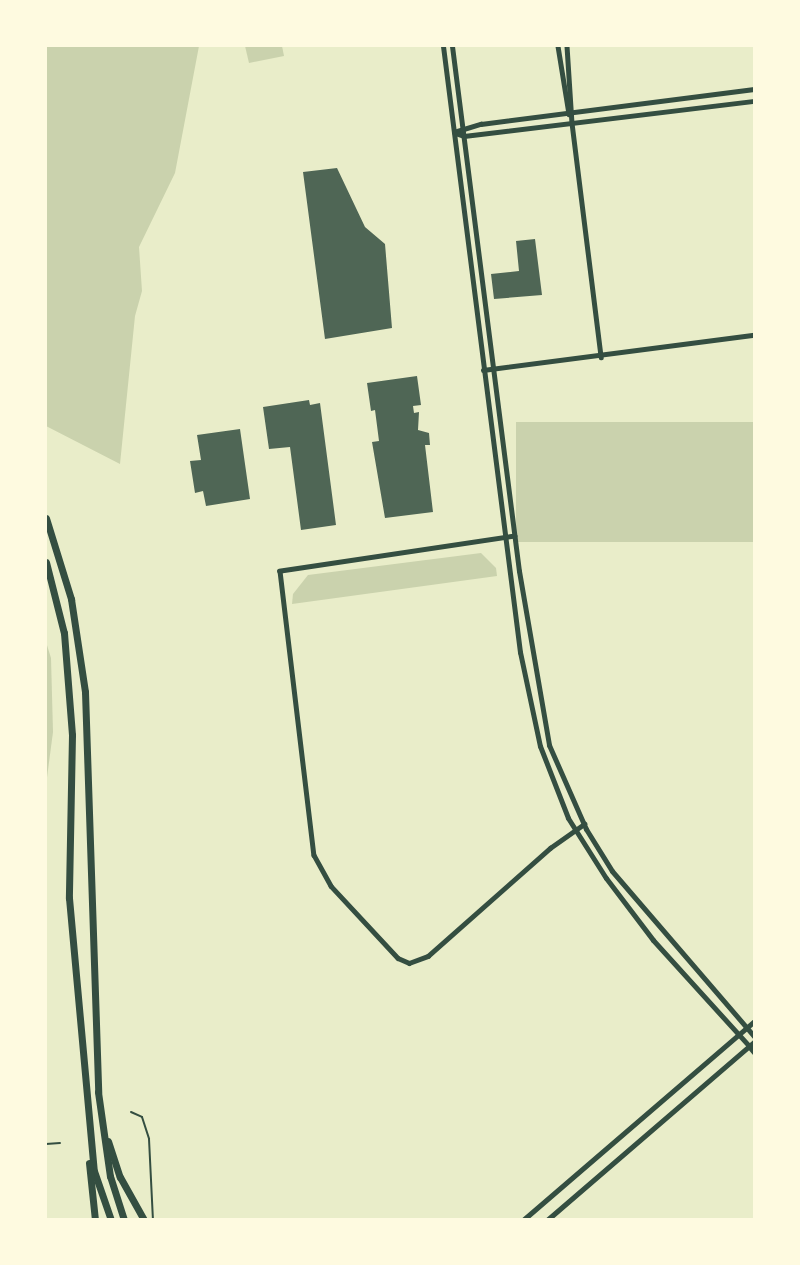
<!DOCTYPE html>
<style>
body{margin:0}
#map{position:relative;width:800px;height:1265px;overflow:hidden;background:#e9edc9;font-family:"Zilla Slab",serif}
div>[style]{position:absolute}
.green>*{inset:0;background:#cad2ad;transform-origin:0 0}
.building>*{inset:0;background:#4f6655}
.path>*{height:2px;margin:-1px;padding:0 1px;transform-origin:1px;border-radius:1px;background:#344e41}
.service>*{height:2px;margin:-1px;padding:0 1px;transform-origin:1px;border-radius:1px;background:#344e41}
.minor>*{height:4.5px;margin:-2.25px;padding:0 2.25px;transform-origin:2.25px;border-radius:2.25px;background:#344e41}
.tertiary>*{height:5px;margin:-2.5px;padding:0 2.5px;transform-origin:2.5px;border-radius:2.5px;background:#344e41}
.primary>*{height:7px;margin:-3.5px;padding:0 3.5px;transform-origin:3.5px;border-radius:3.5px;background:#344e41}
span{translate:-50% -50%;white-space:nowrap;text-align:center;line-height:1.15;-webkit-text-stroke:7px #fefae0;paint-order:stroke}
.frame{position:absolute;inset:0;border:47px solid #fefae0;pointer-events:none}
</style>
<div id="map">
<div class="green">
<i style="clip-path:polygon(46px 46px,199px 46px,175px 173px,139px 247px,142px 291px,135px 316px,120px 464px,46px 426px)"></i>
<i style="clip-path:polygon(245px 46px,282px 46px,284px 56px,249px 63px)"></i>
<i style="left:754px;top:422px;width:120px;height:238px;rotate:90deg"></i>
<i style="clip-path:polygon(481px 553px,496px 568px,497px 576px,292px 604px,293px 594px,308px 575px)"></i>
<i style="clip-path:polygon(46px 642px,51px 658px,53px 732px,46px 785px)"></i>
</div>
<div class="building">
<i style="clip-path:polygon(337px 168px,365px 227px,385px 244px,392px 328px,325px 339px,303px 172px)"></i>
<i style="clip-path:polygon(535px 239px,542px 295px,494px 299px,491px 274px,519px 271px,516px 241px)"></i>
<i style="clip-path:polygon(417px 376px,421px 405px,413px 406px,414px 413px,419px 412px,418px 430px,429px 433px,430px 445px,425px 445px,433px 512px,385px 518px,372px 442px,379px 441px,375px 410px,371px 411px,367px 383px)"></i>
<i style="clip-path:polygon(309px 400px,310px 405px,320px 403px,336px 525px,301px 530px,290px 447px,269px 449px,263px 407px)"></i>
<i style="clip-path:polygon(240px 429px,250px 499px,206px 506px,203px 491px,195px 493px,190px 461px,201px 460px,197px 435px)"></i>
</div>
<div class="path">
<i style="left:46px;top:1144px;width:14px;rotate:-4deg"></i>
</div>
<div class="service">
<i style="left:131px;top:1112px;width:12px;rotate:24deg"></i>
<i style="left:142px;top:1117px;width:23px;rotate:72deg"></i>
<i style="left:149px;top:1139px;width:81px;rotate:87.2deg"></i>
</div>
<div class="minor">
<i style="left:558px;top:46px;width:69px;rotate:80.8deg"></i>
<i style="left:567px;top:46px;width:77px;rotate:86.3deg"></i>
<i style="left:572px;top:123px;width:236px;rotate:82.9deg"></i>
<i style="left:454px;top:132px;width:28px;rotate:-17deg"></i>
<i style="left:481px;top:124px;width:275px;rotate:-7.3deg"></i>
<i style="left:455px;top:133px;width:9px;rotate:18deg"></i>
<i style="left:464px;top:136px;width:292px;rotate:-6.9deg"></i>
<i style="left:483px;top:370px;width:273px;rotate:-7.4deg"></i>
<i style="left:515px;top:536px;width:238px;rotate:171.5deg"></i>
<i style="left:280px;top:571px;width:286px;rotate:83.2deg"></i>
<i style="left:314px;top:855px;width:35px;rotate:61deg"></i>
<i style="left:331px;top:886px;width:98px;rotate:47.1deg"></i>
<i style="left:398px;top:958px;width:12px;rotate:24deg"></i>
<i style="left:409px;top:963px;width:20px;rotate:-20deg"></i>
<i style="left:428px;top:956px;width:163px;rotate:-41.5deg"></i>
<i style="left:550px;top:848px;width:42px;rotate:-35.2deg"></i>
<i style="left:749px;top:1046px;width:8px;rotate:50deg"></i>
</div>
<div class="tertiary">
<i style="left:443px;top:46px;width:611px;rotate:82.76deg"></i>
<i style="left:520px;top:652px;width:96px;rotate:78deg"></i>
<i style="left:540px;top:746px;width:77px;rotate:68.7deg"></i>
<i style="left:568px;top:818px;width:71px;rotate:57.7deg"></i>
<i style="left:606px;top:878px;width:78px;rotate:52.8deg"></i>
<i style="left:653px;top:940px;width:143px;rotate:47.8deg"></i>
<i style="left:452px;top:46px;width:529px;rotate:82.73deg"></i>
<i style="left:519px;top:571px;width:177px;rotate:80.2deg"></i>
<i style="left:549px;top:745px;width:92px;rotate:66.2deg"></i>
<i style="left:586px;top:829px;width:49px;rotate:58.2deg"></i>
<i style="left:612px;top:871px;width:218px;rotate:49.3deg"></i>
<i style="left:523px;top:1220px;width:305px;rotate:-40.7deg"></i>
<i style="left:547px;top:1220px;width:273px;rotate:-40.7deg"></i>
</div>
<div class="primary">
<i style="left:46px;top:518px;width:85px;rotate:72.8deg"></i>
<i style="left:71px;top:599px;width:94px;rotate:81.4deg"></i>
<i style="left:85px;top:692px;width:400px;rotate:88.1deg"></i>
<i style="left:98px;top:1092px;width:85px;rotate:81.9deg"></i>
<i style="left:110px;top:1176px;width:46px;rotate:72.3deg"></i>
<i style="left:46px;top:562px;width:73px;rotate:75.8deg"></i>
<i style="left:64px;top:633px;width:102px;rotate:85.5deg"></i>
<i style="left:72px;top:735px;width:163px;rotate:91.1deg"></i>
<i style="left:69px;top:898px;width:274px;rotate:84.8deg"></i>
<i style="left:94px;top:1171px;width:52px;rotate:70.9deg"></i>
<i style="left:108px;top:1141px;width:38px;rotate:72deg"></i>
<i style="left:120px;top:1177px;width:49px;rotate:60.8deg"></i>
<i style="left:89px;top:1163px;width:57px;rotate:84deg"></i>
</div>
<div class="frame"></div>
</div>
